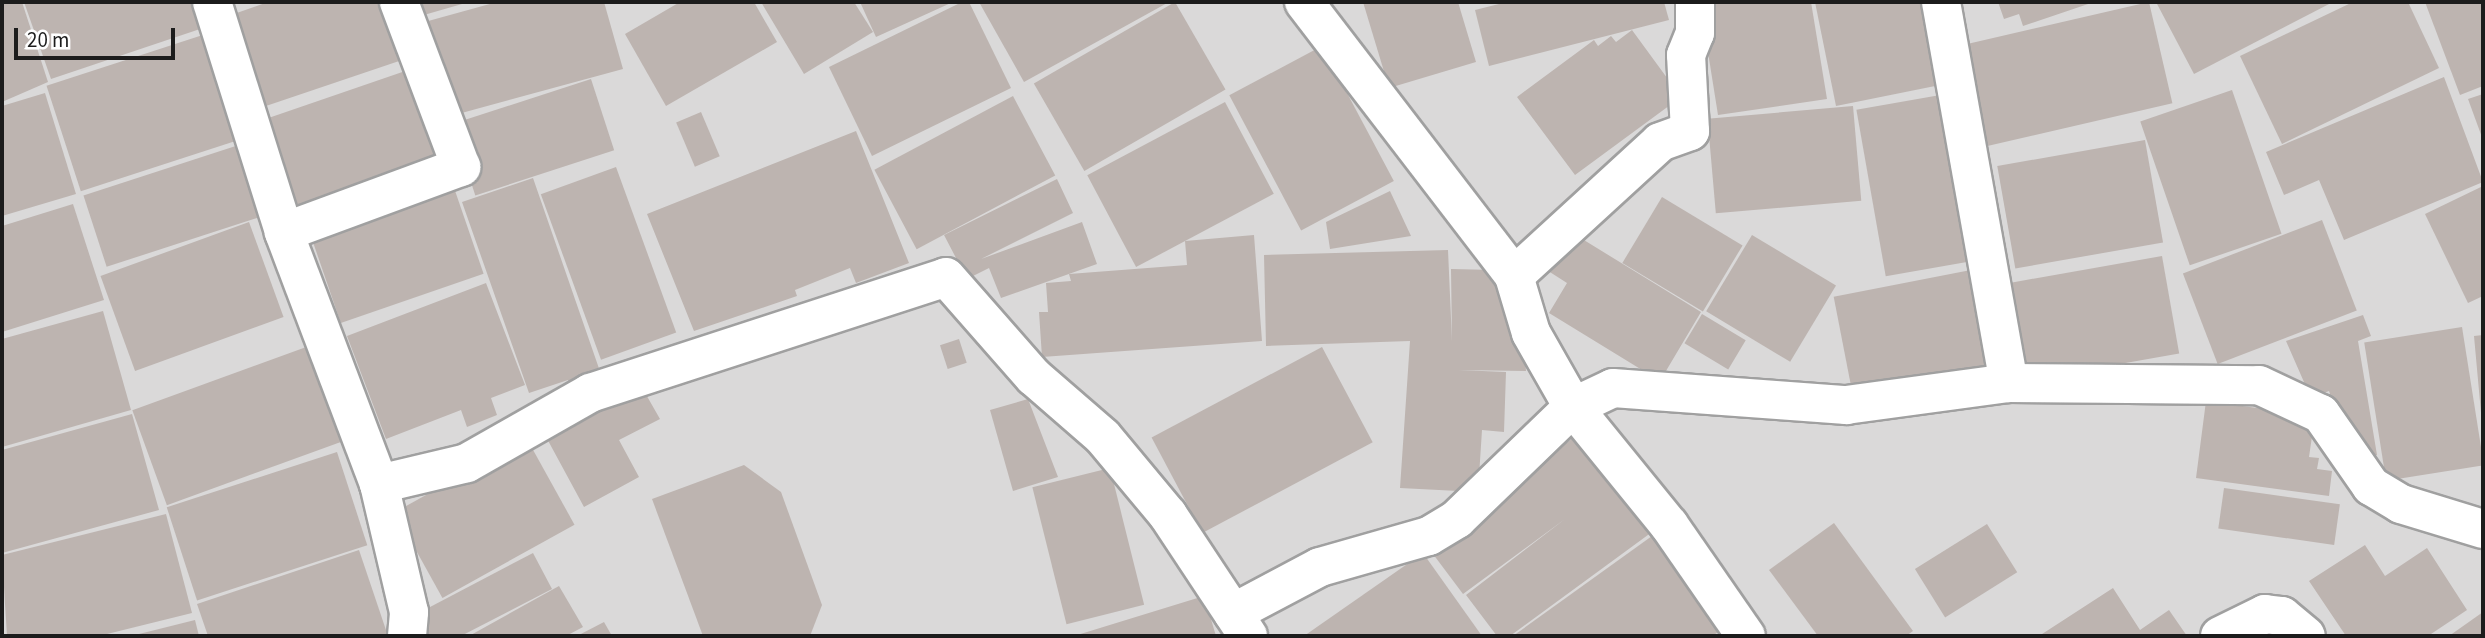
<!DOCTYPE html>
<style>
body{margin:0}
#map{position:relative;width:2485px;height:638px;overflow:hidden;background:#ede8e3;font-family:"Source Sans 3",sans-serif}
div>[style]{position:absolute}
.residential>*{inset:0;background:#dad9d9;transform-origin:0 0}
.building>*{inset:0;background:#bdb4b0;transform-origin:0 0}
.roads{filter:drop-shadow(2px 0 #a0a0a0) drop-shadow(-2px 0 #a0a0a0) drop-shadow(0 2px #a0a0a0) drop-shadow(0 -2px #a0a0a0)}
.minor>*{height:38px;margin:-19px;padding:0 19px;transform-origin:19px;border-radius:19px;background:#fff}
span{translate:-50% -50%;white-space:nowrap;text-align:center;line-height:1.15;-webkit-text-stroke:6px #fff;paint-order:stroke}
.frame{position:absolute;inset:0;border:4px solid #1c1c1c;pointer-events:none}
.scale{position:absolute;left:14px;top:28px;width:161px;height:32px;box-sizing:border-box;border:4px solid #1c1c1c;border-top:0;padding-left:9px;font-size:21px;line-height:24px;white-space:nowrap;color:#1c1c1c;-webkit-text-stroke:5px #fff;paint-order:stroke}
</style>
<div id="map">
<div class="residential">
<i style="left:2px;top:2px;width:2481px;height:634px"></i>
</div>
<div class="building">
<i style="clip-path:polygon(2px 2px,22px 2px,48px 82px,2px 102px)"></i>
<i style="clip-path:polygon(24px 2px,197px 2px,206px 27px,51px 79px)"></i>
<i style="clip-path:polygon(268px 2px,392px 2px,411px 57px,263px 107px,231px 15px)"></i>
<i style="clip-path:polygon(405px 2px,469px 2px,410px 19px)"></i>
<i style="clip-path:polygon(497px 2px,604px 2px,623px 69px,447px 117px,421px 23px)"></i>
<i style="clip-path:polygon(680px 2px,754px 2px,777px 42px,666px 106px,625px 34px)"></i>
<i style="clip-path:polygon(761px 2px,854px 2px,873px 32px,804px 74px)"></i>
<i style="clip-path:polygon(860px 2px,953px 2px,876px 37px)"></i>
<i style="clip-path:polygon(962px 2px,969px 2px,1011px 88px,872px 156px,829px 67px)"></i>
<i style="clip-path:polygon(979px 2px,1169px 2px,1024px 82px)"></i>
<i style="left:1175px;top:2px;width:101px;height:163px;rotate:60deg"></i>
<i style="clip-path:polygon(1363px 2px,1458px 2px,1476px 62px,1389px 88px)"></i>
<i style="clip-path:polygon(1507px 2px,1664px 2px,1669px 20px,1489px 66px,1475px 10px)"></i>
<i style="clip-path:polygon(1700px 2px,1811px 2px,1827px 99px,1718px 115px)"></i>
<i style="clip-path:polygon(1815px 2px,1933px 2px,1950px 83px,1836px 106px)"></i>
<i style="clip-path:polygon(1998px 2px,2094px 2px,2023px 26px,2019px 14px,2004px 19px)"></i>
<i style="left:2149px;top:2px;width:104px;height:201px;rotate:77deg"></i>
<i style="clip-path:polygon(2156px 2px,2333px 2px,2194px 74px)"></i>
<i style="clip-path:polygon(2353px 2px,2408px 2px,2439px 68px,2282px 144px,2240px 56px)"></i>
<i style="clip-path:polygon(2425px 2px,2483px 2px,2483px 86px,2460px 95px)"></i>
<i style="clip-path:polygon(1632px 30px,1681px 97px,1575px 175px,1517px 97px,1594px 40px,1598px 46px,1611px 36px,1616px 42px)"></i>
<i style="left:212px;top:32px;width:111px;height:174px;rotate:72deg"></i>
<i style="left:1322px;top:46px;width:153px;height:105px;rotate:62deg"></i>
<i style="left:414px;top:68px;width:100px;height:157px;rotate:71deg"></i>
<i style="clip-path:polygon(2444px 77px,2483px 182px,2344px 240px,2319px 180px,2284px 195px,2266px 152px)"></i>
<i style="left:591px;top:79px;width:75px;height:146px;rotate:72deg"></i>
<i style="left:2232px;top:90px;width:152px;height:97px;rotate:71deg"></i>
<i style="clip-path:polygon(45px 93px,76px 194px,2px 216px,2px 106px)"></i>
<i style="left:1946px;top:94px;width:169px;height:91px;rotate:80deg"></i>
<i style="clip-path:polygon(2483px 94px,2483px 140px,2468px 99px)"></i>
<i style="left:1013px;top:96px;width:90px;height:157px;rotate:62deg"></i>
<i style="left:1225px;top:102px;width:104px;height:156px;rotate:62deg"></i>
<i style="left:1853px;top:106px;width:95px;height:146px;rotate:85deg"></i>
<i style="left:701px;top:112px;width:48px;height:27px;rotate:67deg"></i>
<i style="clip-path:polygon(856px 131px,909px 263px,856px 283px,850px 268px,795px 290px,797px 296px,694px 331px,647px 214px)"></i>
<i style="left:2145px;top:140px;width:104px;height:150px;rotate:80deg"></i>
<i style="left:248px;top:142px;width:75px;height:173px;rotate:72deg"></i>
<i style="left:616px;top:167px;width:176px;height:80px;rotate:70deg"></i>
<i style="clip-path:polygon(533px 178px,603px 380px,572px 390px,568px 380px,529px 393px,462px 202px)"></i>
<i style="clip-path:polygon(1057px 179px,1073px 213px,981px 259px,1082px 222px,1097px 264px,1001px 298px,989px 268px,967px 279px,944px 235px)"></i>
<i style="left:452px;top:182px;width:97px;height:151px;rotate:71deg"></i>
<i style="clip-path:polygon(2483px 186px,2483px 296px,2468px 303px,2425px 214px)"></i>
<i style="clip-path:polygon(1390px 191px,1411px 236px,1330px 249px,1326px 222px)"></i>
<i style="left:1662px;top:197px;width:94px;height:77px;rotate:31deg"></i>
<i style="clip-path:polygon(73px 204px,104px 300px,2px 332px,2px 226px)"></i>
<i style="left:2322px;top:220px;width:97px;height:149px;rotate:69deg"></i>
<i style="left:249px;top:222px;width:101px;height:158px;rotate:70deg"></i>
<i style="clip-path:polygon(1566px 229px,1701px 312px,1660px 381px,1549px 313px,1567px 283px,1542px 267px)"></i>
<i style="clip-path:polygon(1254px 235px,1262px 341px,1042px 357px,1039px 312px,1048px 312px,1046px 283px,1071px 281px,1069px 274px,1187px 265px,1185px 241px)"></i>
<i style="left:1752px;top:235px;width:98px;height:89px;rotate:31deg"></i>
<i style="clip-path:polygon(1448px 250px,1452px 341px,1451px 269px,1494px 270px,1523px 330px,1526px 371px,1458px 370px,1506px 372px,1504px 432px,1482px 430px,1478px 492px,1400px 488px,1410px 341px,1266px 346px,1264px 255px)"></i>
<i style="left:2162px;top:256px;width:99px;height:152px;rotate:80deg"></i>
<i style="left:1976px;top:269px;width:103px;height:145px;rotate:79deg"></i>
<i style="clip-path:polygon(486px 283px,525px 385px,491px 398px,497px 415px,467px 427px,461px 410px,386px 439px,347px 336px)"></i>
<i style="clip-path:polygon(103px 311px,131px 410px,2px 447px,2px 339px)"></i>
<i style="left:1702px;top:314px;width:51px;height:34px;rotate:31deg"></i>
<i style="clip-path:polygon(2363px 315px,2371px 336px,2358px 341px,2377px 455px,2364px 457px,2344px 439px,2329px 391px,2311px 398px,2286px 341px)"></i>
<i style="left:2462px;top:327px;width:140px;height:99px;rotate:81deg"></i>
<i style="clip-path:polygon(2483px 335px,2483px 413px,2481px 413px,2474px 336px)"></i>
<i style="left:959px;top:339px;width:25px;height:20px;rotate:72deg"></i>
<i style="left:309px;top:346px;width:101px;height:188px;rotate:70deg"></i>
<i style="left:1322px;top:347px;width:108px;height:193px;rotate:62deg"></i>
<i style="clip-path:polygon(640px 384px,660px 419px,619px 440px,639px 477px,584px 507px,545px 435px)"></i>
<i style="clip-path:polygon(1028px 399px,1058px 477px,1013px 491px,990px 410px)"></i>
<i style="clip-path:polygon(2206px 401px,2315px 416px,2309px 457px,2319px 458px,2317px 469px,2332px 471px,2329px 496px,2196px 478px)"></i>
<i style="clip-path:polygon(132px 414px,159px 510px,2px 553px,2px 450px)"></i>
<i style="clip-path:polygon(1580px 433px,1652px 532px,1510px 636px,1497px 636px,1466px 595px,1565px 519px,1463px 594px,1427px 546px)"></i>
<i style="left:527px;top:439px;width:98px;height:151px;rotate:61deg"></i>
<i style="left:337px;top:452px;width:98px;height:179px;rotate:72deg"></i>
<i style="clip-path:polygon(744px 465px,781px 492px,822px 605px,810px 636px,703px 636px,652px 499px)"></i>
<i style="left:1110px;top:468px;width:141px;height:80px;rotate:76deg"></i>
<i style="left:2224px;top:488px;width:117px;height:41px;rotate:8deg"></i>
<i style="clip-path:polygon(166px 514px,192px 613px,99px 636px,7px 636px,2px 555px)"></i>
<i style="clip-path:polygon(1834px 523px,1913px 631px,1906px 636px,1818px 636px,1769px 570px)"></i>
<i style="left:1987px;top:524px;width:57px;height:85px;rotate:58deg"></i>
<i style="clip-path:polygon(1652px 536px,1720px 631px,1712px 636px,1513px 636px)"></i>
<i style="clip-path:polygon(2365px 545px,2385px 576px,2427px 548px,2467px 610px,2428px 636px,2346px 636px,2309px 581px)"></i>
<i style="clip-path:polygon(359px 550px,388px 636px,208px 636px,197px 604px)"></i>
<i style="clip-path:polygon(533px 553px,552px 589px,461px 636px,421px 636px,411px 617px)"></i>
<i style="clip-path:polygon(1423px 553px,1482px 636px,1304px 636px)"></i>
<i style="clip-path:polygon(559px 586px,583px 627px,566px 636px,469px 636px)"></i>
<i style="clip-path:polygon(2113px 588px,2140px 630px,2169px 610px,2187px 636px,2039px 636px)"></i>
<i style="clip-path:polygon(1204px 596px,1216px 636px,1074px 636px)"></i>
<i style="clip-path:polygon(2483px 612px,2483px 636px,2449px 636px)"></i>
<i style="clip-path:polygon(195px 620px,199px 636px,135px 636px,135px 635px)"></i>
<i style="clip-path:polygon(604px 622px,612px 636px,577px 636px)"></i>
</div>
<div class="roads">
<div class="minor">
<i style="left:212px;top:2px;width:241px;rotate:72.6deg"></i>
<i style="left:1304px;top:2px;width:345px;rotate:52.5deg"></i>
<i style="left:1514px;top:276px;width:59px;rotate:73.4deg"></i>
<i style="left:1531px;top:333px;width:85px;rotate:60.4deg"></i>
<i style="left:1573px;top:407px;width:152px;rotate:50.9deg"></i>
<i style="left:1669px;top:525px;width:135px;rotate:55.3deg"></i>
<i style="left:1941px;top:2px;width:387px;rotate:79.9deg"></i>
<i style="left:1514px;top:276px;width:198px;rotate:-42.5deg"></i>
<i style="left:1660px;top:142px;width:32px;rotate:-20deg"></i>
<i style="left:1690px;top:131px;width:76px;rotate:-93deg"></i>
<i style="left:1686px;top:55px;width:24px;rotate:-68deg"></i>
<i style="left:1695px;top:33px;width:31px;rotate:-90deg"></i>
<i style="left:379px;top:484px;width:269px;rotate:-110.7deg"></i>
<i style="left:284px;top:232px;width:189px;rotate:-20.2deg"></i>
<i style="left:461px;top:167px;width:176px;rotate:-110.6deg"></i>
<i style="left:1233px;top:613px;width:98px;rotate:-27.9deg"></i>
<i style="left:1320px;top:567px;width:113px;rotate:-15.9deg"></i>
<i style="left:1429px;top:536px;width:33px;rotate:-31deg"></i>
<i style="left:1457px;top:519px;width:161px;rotate:-44deg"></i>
<i style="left:1573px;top:407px;width:44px;rotate:-25.4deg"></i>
<i style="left:1613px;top:388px;width:234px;rotate:4.2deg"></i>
<i style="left:1846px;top:405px;width:164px;rotate:-7.7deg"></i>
<i style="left:2009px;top:383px;width:250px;rotate:0.5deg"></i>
<i style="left:2259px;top:385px;width:68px;rotate:25.1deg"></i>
<i style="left:2321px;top:414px;width:88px;rotate:55.2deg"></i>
<i style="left:2371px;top:486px;width:35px;rotate:31deg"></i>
<i style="left:2401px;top:504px;width:86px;rotate:17deg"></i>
<i style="left:407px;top:636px;width:24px;rotate:-85deg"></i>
<i style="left:409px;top:612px;width:131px;rotate:-103.2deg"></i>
<i style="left:379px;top:484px;width:90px;rotate:-13.4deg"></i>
<i style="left:467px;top:463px;width:142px;rotate:-29.6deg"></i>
<i style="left:590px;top:393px;width:374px;rotate:-18deg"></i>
<i style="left:946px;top:277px;width:133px;rotate:48.7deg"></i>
<i style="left:1034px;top:377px;width:91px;rotate:41deg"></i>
<i style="left:1103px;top:437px;width:102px;rotate:50.2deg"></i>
<i style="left:1168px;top:515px;width:145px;rotate:56.5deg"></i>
<i style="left:2220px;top:636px;width:50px;rotate:-26.1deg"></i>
<i style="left:2265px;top:614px;width:17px;rotate:7deg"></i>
<i style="left:2282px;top:616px;width:31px;rotate:40deg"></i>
</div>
</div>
<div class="frame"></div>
<div class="scale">20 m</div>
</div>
